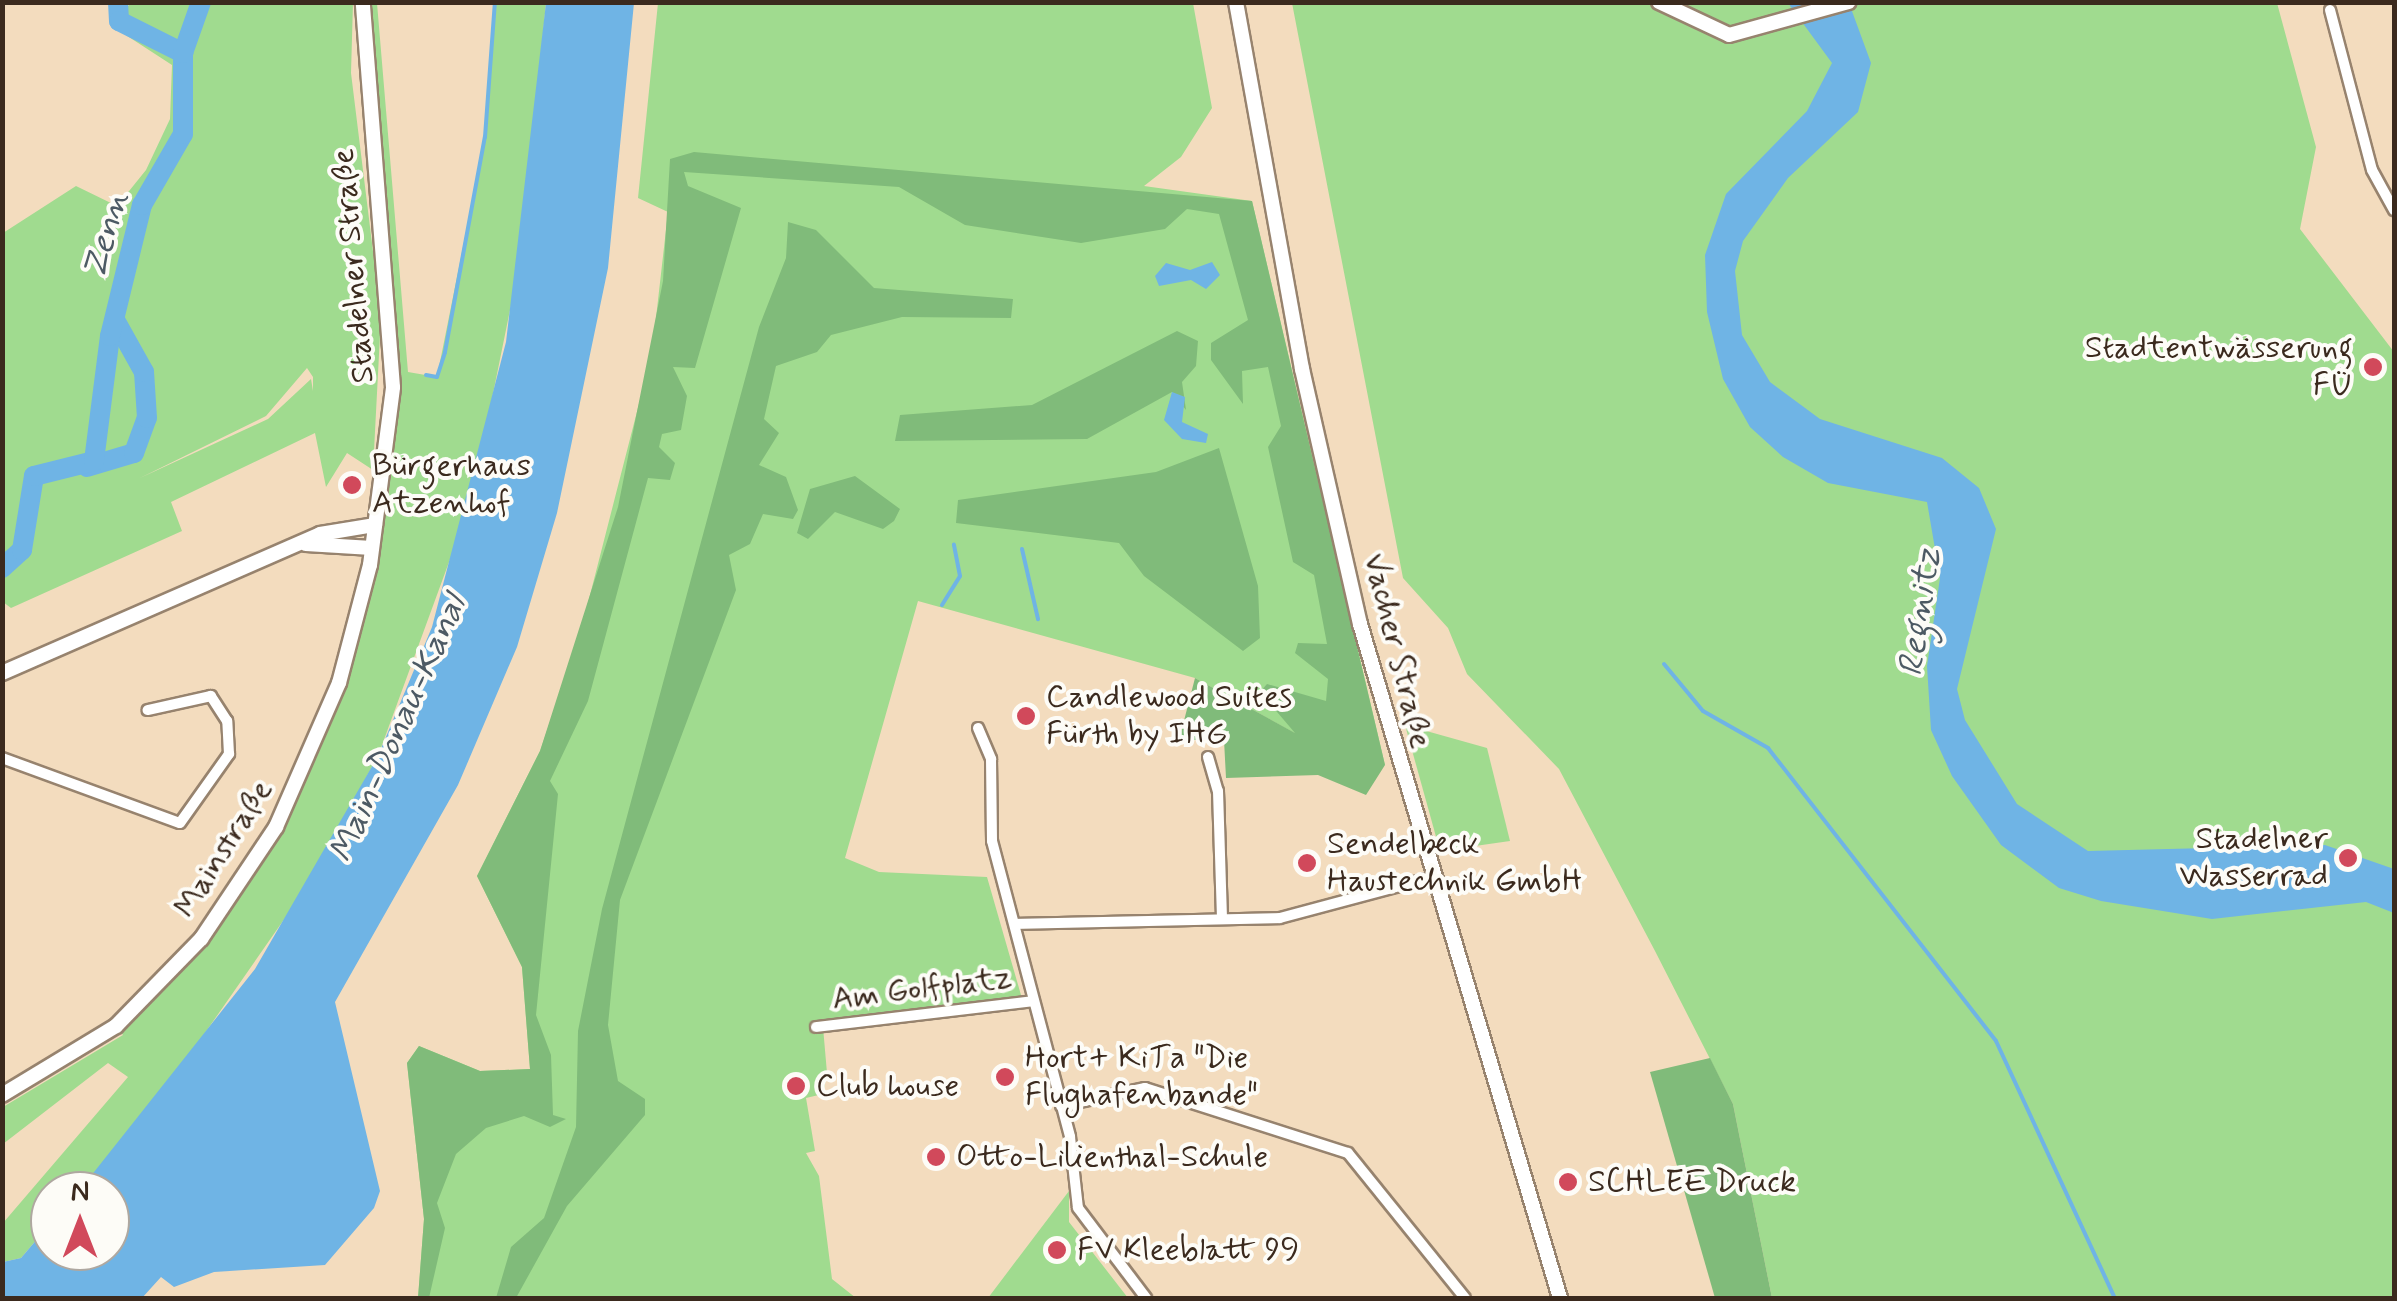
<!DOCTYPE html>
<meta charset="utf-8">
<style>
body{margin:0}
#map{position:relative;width:2397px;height:1301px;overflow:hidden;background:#f3dcbe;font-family:Mynerve,sans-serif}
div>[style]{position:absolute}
.green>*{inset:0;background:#a0db8f}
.forest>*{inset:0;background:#80bb7a}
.water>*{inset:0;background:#6fb4e5}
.stream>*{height:4px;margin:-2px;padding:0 2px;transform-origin:2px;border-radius:2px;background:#6fb4e5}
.river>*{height:20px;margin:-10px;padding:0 10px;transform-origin:10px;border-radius:10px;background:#6fb4e5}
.roads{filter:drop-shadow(2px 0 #97836e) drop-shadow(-2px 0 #97836e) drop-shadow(0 2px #97836e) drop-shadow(0 -2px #97836e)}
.street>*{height:10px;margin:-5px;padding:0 5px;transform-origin:5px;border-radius:5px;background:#fff}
.secondary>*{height:14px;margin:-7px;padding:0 7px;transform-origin:7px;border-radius:7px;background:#fff}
.dots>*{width:28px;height:28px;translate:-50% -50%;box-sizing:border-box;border:5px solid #fdfcf7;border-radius:50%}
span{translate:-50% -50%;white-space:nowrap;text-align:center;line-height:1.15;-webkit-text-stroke:8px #fdfcf7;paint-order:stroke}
.street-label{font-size:32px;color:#3b2a1e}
.poi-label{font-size:32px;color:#3b2a1e}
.right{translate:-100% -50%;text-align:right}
.left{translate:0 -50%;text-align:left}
.water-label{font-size:35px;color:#4d5a64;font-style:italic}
.frame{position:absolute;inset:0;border:5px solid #3b2a1e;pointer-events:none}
.north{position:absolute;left:30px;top:1171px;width:100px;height:100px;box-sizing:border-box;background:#fdfcf7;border:2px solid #afa8a0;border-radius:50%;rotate:0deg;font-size:28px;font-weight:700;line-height:40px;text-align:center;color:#3b2a1e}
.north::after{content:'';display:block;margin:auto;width:35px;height:45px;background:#d1495b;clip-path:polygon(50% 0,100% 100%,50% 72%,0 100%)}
</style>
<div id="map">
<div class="green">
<i style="clip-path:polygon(evenodd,130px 3px,353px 3px,351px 73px,381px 316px,373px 470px,347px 453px,326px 487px,315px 433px,171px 502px,182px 531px,11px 608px,3px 602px,3px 233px,76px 186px,117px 206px,146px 170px,170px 119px,172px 65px,115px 28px,130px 3px,307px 368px,313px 377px,313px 391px,311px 379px,268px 419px,140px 478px,266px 416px,307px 368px)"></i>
<i style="clip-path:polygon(363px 3px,377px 3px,408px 372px,437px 377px,485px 137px,495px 3px,546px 3px,521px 256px,471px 502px,378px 756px,301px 895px,175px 1076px,79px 1191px,50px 1191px,50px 1224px,21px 1258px,3px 1262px,3px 1223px,128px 1077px,108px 1063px,3px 1144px,3px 1107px,123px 1035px,116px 1026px,169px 975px,297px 785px,361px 607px,393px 387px)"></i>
<i style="clip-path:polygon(658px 3px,1193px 3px,1212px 108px,1181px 157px,1144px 186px,1252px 201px,1385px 765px,1298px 735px,1195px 678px,918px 601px,845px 858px,879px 872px,987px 877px,1023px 1002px,823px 1027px,827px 1073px,823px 1094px,806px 1098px,815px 1151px,806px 1153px,819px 1176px,832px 1279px,856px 1298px,418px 1298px,424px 1219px,407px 1063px,419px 1046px,480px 1071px,530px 1069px,522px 967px,477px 876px,540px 751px,580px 634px,652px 353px,668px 212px,638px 198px)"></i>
<i style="clip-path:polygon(1292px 3px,2277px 3px,2316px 147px,2300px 229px,2394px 352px,2394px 1298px,1772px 1298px,1733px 1104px,1655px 951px,1559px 769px,1467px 674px,1448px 628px,1403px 578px)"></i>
<i style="clip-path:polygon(1405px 725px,1487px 748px,1510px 841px,1440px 851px)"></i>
<i style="clip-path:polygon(1069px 1191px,1069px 1222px,1128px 1298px,988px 1298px)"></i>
</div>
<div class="forest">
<i style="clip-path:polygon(694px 152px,1252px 201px,1385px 765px,1366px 795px,1318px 775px,1226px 778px,1224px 740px,1179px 740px,1195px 678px,1295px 733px,1260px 692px,1267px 684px,1326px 701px,1328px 679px,1295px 653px,1298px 643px,1327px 644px,1314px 575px,1293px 562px,1268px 447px,1281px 426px,1268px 367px,1242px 371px,1243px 404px,1211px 360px,1211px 343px,1248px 320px,1219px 214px,1187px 209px,1165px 229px,1081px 243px,965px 225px,899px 187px,684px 172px,688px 186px,741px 208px,695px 368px,673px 367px,687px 396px,681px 430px,662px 434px,659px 447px,675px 463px,670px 480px,648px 478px,588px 701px,550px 781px,558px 794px,536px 1015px,551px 1055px,553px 1115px,566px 1119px,550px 1127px,524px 1116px,486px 1128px,456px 1154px,437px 1203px,445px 1228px,429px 1298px,418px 1298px,424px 1219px,407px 1063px,419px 1046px,480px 1071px,530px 1069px,522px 967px,477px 876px,540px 751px,618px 507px,663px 281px,670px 159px)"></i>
<i style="clip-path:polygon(788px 222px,816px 230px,874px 288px,1013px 299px,1011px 318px,902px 317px,831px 335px,817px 352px,776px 366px,764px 419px,779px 433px,759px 465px,786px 477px,798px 510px,793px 519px,763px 514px,750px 544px,729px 555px,736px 590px,620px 900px,608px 1025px,618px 1081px,645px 1099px,645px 1115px,567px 1206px,516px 1298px,496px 1298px,511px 1247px,544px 1218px,576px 1127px,578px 1031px,602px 909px,759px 327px,786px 258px)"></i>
<i style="clip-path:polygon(1177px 331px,1198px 341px,1196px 366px,1182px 382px,1186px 410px,1172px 392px,1087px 439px,895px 441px,900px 415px,1032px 405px)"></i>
<i style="clip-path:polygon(1219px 448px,1258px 586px,1260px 638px,1243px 651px,1144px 576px,1119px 543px,956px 523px,958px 500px,1156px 472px)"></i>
<i style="clip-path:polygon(855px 476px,900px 509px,894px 521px,883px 529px,835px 512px,808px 539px,797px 533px,810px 489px)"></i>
<i style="clip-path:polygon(1710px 1058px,1733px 1104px,1772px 1298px,1715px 1298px,1650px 1072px)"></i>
</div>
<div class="water">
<i style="clip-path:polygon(546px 3px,634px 3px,608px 268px,557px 513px,517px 647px,458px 785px,335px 1002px,380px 1191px,374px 1208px,325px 1265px,214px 1272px,174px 1287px,161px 1277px,142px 1298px,3px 1298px,3px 1262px,21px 1258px,50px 1224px,50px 1251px,110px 1251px,110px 1191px,79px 1191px,255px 969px,378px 756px,432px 627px,506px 342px)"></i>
<i style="clip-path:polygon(1788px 3px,1849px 3px,1871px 63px,1858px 112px,1788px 178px,1743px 241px,1735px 271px,1742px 335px,1770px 382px,1820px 419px,1942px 458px,1979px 488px,1996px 529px,1957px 689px,1965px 720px,2017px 804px,2088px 851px,2325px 845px,2394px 869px,2394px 913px,2366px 902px,2212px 919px,2101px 901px,2059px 888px,2001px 845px,1952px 776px,1931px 730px,1927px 666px,1940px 578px,1927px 502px,1828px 483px,1783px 457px,1750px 427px,1723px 379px,1707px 312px,1705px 255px,1726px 194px,1807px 111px,1832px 63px)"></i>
<i style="clip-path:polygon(1212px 262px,1220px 275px,1206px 289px,1191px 280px,1159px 286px,1155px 276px,1166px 263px,1190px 270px)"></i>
<i style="clip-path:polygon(1172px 392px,1185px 397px,1182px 422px,1208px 434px,1206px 443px,1182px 439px,1164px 420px)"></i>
</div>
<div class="stream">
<i style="left:426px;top:375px;width:11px;rotate:10deg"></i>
<i style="left:437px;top:377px;width:26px;rotate:-72deg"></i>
<i style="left:445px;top:352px;width:219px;rotate:-79.5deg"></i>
<i style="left:485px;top:137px;width:135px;rotate:-85.8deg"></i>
<i style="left:1022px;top:549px;width:72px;rotate:77.1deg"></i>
<i style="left:942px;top:605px;width:34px;rotate:-58deg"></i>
<i style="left:960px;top:576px;width:32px;rotate:-101deg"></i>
<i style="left:1664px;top:664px;width:61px;rotate:50.3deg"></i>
<i style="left:1703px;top:711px;width:75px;rotate:29.6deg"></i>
<i style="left:1768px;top:748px;width:371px;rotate:52.1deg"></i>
<i style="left:1996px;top:1041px;width:283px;rotate:65.2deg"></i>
</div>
<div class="river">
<i style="left:118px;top:2px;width:19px;rotate:87deg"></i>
<i style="left:119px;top:21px;width:72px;rotate:26.6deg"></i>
<i style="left:87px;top:467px;width:49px;rotate:-16.6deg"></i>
<i style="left:134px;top:453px;width:37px;rotate:-70deg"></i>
<i style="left:147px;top:418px;width:46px;rotate:-93.7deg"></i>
<i style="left:144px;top:372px;width:57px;rotate:-119.2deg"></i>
<i style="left:2px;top:568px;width:27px;rotate:-42deg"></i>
<i style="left:22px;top:550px;width:75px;rotate:-80.8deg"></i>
<i style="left:34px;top:476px;width:62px;rotate:-14deg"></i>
<i style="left:94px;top:461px;width:126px;rotate:-82.7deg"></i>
<i style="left:110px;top:336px;width:135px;rotate:-76.3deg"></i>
<i style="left:142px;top:205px;width:82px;rotate:-60deg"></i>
<i style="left:183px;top:134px;width:81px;rotate:-90deg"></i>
<i style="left:183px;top:53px;width:54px;rotate:-70.6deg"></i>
</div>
<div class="roads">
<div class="street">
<i style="left:2330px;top:10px;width:165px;rotate:75.3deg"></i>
<i style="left:2372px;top:170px;width:46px;rotate:61.2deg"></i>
<i style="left:978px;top:728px;width:34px;rotate:67deg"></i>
<i style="left:991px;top:759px;width:82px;rotate:89.3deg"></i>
<i style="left:992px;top:841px;width:306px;rotate:75.2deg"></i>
<i style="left:1070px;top:1137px;width:71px;rotate:83.6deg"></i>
<i style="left:1078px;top:1208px;width:113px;rotate:52.9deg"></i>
<i style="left:1208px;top:757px;width:35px;rotate:74deg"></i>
<i style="left:1218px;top:791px;width:127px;rotate:88.2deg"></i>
<i style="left:2px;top:758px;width:189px;rotate:20.1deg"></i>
<i style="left:180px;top:823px;width:85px;rotate:-54.6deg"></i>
<i style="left:229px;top:754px;width:33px;rotate:-93deg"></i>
<i style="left:227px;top:721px;width:30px;rotate:-123deg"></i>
<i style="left:211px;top:696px;width:65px;rotate:167.5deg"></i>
<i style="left:1017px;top:924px;width:263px;rotate:-1.3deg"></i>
<i style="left:1280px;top:918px;width:154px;rotate:-15deg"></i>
<i style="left:816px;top:1027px;width:219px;rotate:-6.8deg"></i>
<i style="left:1061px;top:1106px;width:86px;rotate:-12.1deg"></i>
<i style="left:1145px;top:1088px;width:213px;rotate:17.8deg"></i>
<i style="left:1348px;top:1153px;width:186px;rotate:51.1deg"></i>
</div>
<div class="secondary">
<i style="left:1236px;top:2px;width:373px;rotate:79.8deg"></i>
<i style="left:1302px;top:369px;width:262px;rotate:77.2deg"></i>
<i style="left:1360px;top:624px;width:703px;rotate:73.47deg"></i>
<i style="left:1659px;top:2px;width:77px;rotate:25.2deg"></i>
<i style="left:1729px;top:35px;width:124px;rotate:-15.4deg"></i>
<i style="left:306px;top:544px;width:66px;rotate:3.5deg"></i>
<i style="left:2px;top:673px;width:347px;rotate:-23.6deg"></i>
<i style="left:320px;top:534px;width:56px;rotate:-9.3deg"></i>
<i style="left:2px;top:1095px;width:133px;rotate:-31.2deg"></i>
<i style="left:116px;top:1026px;width:122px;rotate:-45.7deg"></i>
<i style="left:201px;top:939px;width:135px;rotate:-56.2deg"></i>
<i style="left:276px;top:827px;width:157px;rotate:-66.4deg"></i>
<i style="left:339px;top:683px;width:122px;rotate:-75.3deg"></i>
<i style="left:370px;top:565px;width:179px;rotate:-82.6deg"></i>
<i style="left:393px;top:387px;width:386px;rotate:-94.5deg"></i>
</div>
</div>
<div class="dots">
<i style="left:2373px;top:367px;background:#d1495b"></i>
<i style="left:352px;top:485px;background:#d1495b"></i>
<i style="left:1026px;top:716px;background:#d1495b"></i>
<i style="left:2348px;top:858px;background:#d1495b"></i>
<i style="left:1307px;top:863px;background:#d1495b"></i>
<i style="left:1005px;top:1077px;background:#d1495b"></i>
<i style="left:796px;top:1086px;background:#d1495b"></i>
<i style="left:936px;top:1157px;background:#d1495b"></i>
<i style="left:1568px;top:1182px;background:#d1495b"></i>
<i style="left:1057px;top:1250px;background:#d1495b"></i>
</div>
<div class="street-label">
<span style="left:354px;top:266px;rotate:-95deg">Stadelner Straße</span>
<span style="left:1397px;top:651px;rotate:76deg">Vacher Straße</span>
<span style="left:224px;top:849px;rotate:-58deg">Mainstraße</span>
<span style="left:922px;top:989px;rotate:-7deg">Am Golfplatz</span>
</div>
<div class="poi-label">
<span class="right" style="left:2353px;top:367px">Stadtentwässerung<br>FÜ</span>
<span class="left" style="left:372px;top:485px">Bürgerhaus<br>Atzenhof</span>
<span class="left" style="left:1046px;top:716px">Candlewood Suites<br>Fürth by IHG</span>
<span class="right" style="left:2328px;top:858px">Stadelner<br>Wasserrad</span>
<span class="left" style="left:1327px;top:863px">Sendelbeck<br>Haustechnik GmbH</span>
<span class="left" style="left:1025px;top:1077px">Hort+ KiTa "Die<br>Flughafenbande"</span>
<span class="left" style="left:816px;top:1086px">Club house</span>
<span class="left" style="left:956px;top:1157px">Otto-Lilienthal-Schule</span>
<span class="left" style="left:1588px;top:1182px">SCHLEE Druck</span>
<span class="left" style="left:1077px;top:1250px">FV Kleeblatt 99</span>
</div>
<div class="water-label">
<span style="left:106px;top:235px;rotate:-74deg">Zenn</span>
<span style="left:1920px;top:612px;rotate:-82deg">Regnitz</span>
<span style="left:398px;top:729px;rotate:-66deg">Main-Donau-Kanal</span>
</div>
<div class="frame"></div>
<div class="north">N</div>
</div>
